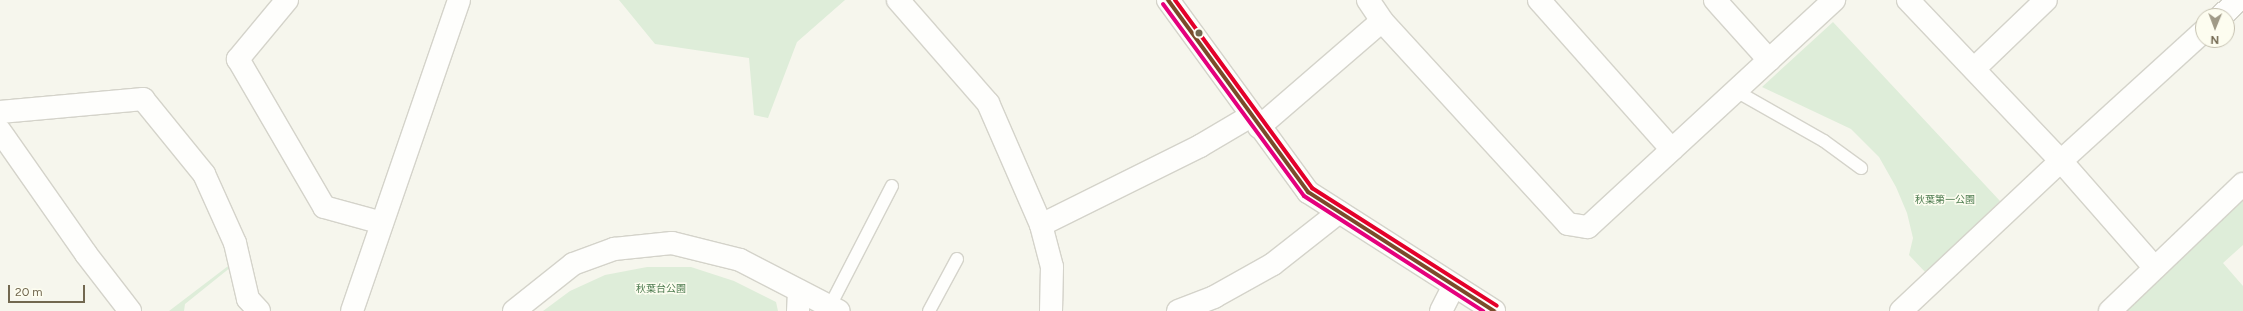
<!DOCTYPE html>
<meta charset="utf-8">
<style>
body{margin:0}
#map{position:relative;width:2243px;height:311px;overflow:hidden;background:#f6f6ed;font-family:Figtree,"Noto Sans JP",sans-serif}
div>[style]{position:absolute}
.green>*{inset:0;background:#deedd9}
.roads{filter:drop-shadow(1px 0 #d4d3ca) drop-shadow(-1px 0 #d4d3ca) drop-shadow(0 1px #d4d3ca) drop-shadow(0 -1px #d4d3ca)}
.service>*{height:12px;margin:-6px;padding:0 6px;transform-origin:6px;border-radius:6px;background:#fefefc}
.minor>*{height:22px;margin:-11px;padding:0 11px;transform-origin:11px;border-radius:11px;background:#fefefc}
.tertiary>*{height:22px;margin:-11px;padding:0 11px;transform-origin:11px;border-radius:11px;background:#fefefc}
.bus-1>*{height:4px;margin:-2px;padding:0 2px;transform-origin:2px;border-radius:2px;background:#7a4b2a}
.bus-2>*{height:4px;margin:-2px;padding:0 2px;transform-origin:2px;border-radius:2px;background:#e5007d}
.bus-3>*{height:4px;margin:-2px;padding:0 2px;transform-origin:2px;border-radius:2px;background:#e4002b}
.dots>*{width:11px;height:11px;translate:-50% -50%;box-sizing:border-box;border:2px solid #fdfdf0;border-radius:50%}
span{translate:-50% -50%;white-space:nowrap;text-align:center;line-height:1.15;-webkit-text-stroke:3px #fdfdf0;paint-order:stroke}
.park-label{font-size:10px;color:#4c7b4f}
.north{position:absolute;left:2195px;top:8px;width:40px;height:40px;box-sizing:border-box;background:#fdfdf0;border:1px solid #c5c1b0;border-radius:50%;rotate:181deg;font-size:11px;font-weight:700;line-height:16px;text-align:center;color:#726850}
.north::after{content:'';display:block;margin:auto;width:14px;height:18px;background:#a09a87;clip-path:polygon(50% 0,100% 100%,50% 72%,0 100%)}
.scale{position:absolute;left:8px;top:285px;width:77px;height:18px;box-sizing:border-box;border:2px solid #726850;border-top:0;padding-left:5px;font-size:12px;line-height:14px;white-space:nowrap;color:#726850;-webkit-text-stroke:3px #fdfdf0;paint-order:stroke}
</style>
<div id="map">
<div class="green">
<i style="clip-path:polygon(619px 0,845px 0,797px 42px,768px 118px,754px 115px,749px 58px,655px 44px)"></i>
<i style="clip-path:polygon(1833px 22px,2000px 201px,1926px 273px,1909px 255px,1913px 238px,1907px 213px,1896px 187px,1879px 157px,1851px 129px,1762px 87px)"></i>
<i style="clip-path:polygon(2243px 200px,2243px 245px,2223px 263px,2243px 286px,2243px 311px,2126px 311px)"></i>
<i style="clip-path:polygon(236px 260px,236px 263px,185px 304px,184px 311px,169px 311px)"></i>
<i style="clip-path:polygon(647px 267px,691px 267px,734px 281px,776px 302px,778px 311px,543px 311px,570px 291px,605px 275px)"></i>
</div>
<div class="roads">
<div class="service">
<i style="left:1736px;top:91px;width:101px;rotate:29.6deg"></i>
<i style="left:1824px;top:141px;width:46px;rotate:36.1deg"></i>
<i style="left:830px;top:306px;width:135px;rotate:-62.7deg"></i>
<i style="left:929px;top:311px;width:59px;rotate:-61.7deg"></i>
</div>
<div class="minor">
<i style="left:287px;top:0;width:77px;rotate:129.7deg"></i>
<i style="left:238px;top:59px;width:171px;rotate:59.8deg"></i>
<i style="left:324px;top:207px;width:60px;rotate:15.4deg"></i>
<i style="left:898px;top:0;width:137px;rotate:48.9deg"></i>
<i style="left:988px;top:103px;width:133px;rotate:66.5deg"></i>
<i style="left:1041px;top:225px;width:43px;rotate:75.3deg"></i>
<i style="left:1052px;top:267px;width:44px;rotate:91.3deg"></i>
<i style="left:1368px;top:0;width:25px;rotate:56deg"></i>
<i style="left:1539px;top:0;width:200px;rotate:48.4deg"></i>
<i style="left:1715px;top:0;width:81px;rotate:48deg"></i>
<i style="left:1908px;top:0;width:222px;rotate:46.5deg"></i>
<i style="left:2061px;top:161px;width:142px;rotate:48.7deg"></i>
<i style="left:2221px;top:16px;width:24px;rotate:-42deg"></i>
<i style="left:1975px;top:68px;width:98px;rotate:-43.8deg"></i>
<i style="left:0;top:112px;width:144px;rotate:-5.2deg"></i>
<i style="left:143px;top:99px;width:97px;rotate:50.9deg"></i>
<i style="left:204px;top:174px;width:76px;rotate:65.8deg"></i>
<i style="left:235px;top:243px;width:57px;rotate:76.9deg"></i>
<i style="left:248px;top:299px;width:16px;rotate:47deg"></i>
<i style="left:1259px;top:127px;width:162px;rotate:-40.8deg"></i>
<i style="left:1382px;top:21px;width:275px;rotate:47.5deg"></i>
<i style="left:1568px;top:224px;width:20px;rotate:9deg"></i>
<i style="left:1588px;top:227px;width:335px;rotate:-42.7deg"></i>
<i style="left:0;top:131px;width:150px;rotate:55deg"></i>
<i style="left:86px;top:254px;width:72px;rotate:52.3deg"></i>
<i style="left:1041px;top:225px;width:178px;rotate:-26.4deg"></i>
<i style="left:1200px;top:146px;width:59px;rotate:-30.5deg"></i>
<i style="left:352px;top:311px;width:329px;rotate:-71deg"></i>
<i style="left:514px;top:311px;width:75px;rotate:-38.5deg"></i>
<i style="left:573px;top:264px;width:44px;rotate:-20.1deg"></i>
<i style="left:614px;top:249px;width:58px;rotate:-5.9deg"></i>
<i style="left:672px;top:243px;width:70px;rotate:14deg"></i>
<i style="left:740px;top:260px;width:111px;rotate:27.3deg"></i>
<i style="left:798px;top:311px;width:20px;rotate:-87deg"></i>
<i style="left:1178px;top:311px;width:39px;rotate:-21deg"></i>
<i style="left:1214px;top:297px;width:68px;rotate:-29.2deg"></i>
<i style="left:1273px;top:264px;width:84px;rotate:-38.2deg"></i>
<i style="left:1441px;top:311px;width:28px;rotate:-63deg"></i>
<i style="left:1901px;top:311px;width:219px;rotate:-43.2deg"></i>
<i style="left:2061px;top:161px;width:192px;rotate:-42.3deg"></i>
<i style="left:2110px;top:311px;width:184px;rotate:-43.7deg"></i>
</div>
<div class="tertiary">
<i style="left:1168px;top:0;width:238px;rotate:53.9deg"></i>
<i style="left:1308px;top:192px;width:221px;rotate:32.6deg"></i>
</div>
</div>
<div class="bus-1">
<i style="left:1168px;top:0;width:238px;rotate:53.9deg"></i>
<i style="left:1308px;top:192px;width:221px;rotate:32.6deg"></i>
</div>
<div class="bus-2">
<i style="left:1163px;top:4px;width:238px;rotate:53.7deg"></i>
<i style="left:1304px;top:196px;width:213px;rotate:32.7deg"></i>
</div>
<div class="bus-3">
<i style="left:1175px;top:0;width:233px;rotate:53.9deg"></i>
<i style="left:1312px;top:188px;width:219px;rotate:32.5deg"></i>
</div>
<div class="dots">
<i style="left:1199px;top:33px;background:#726850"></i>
</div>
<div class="park-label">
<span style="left:1945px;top:200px">秋葉第一公園</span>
<span style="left:661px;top:289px">秋葉台公園</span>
</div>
<div class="north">N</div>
<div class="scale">20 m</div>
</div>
